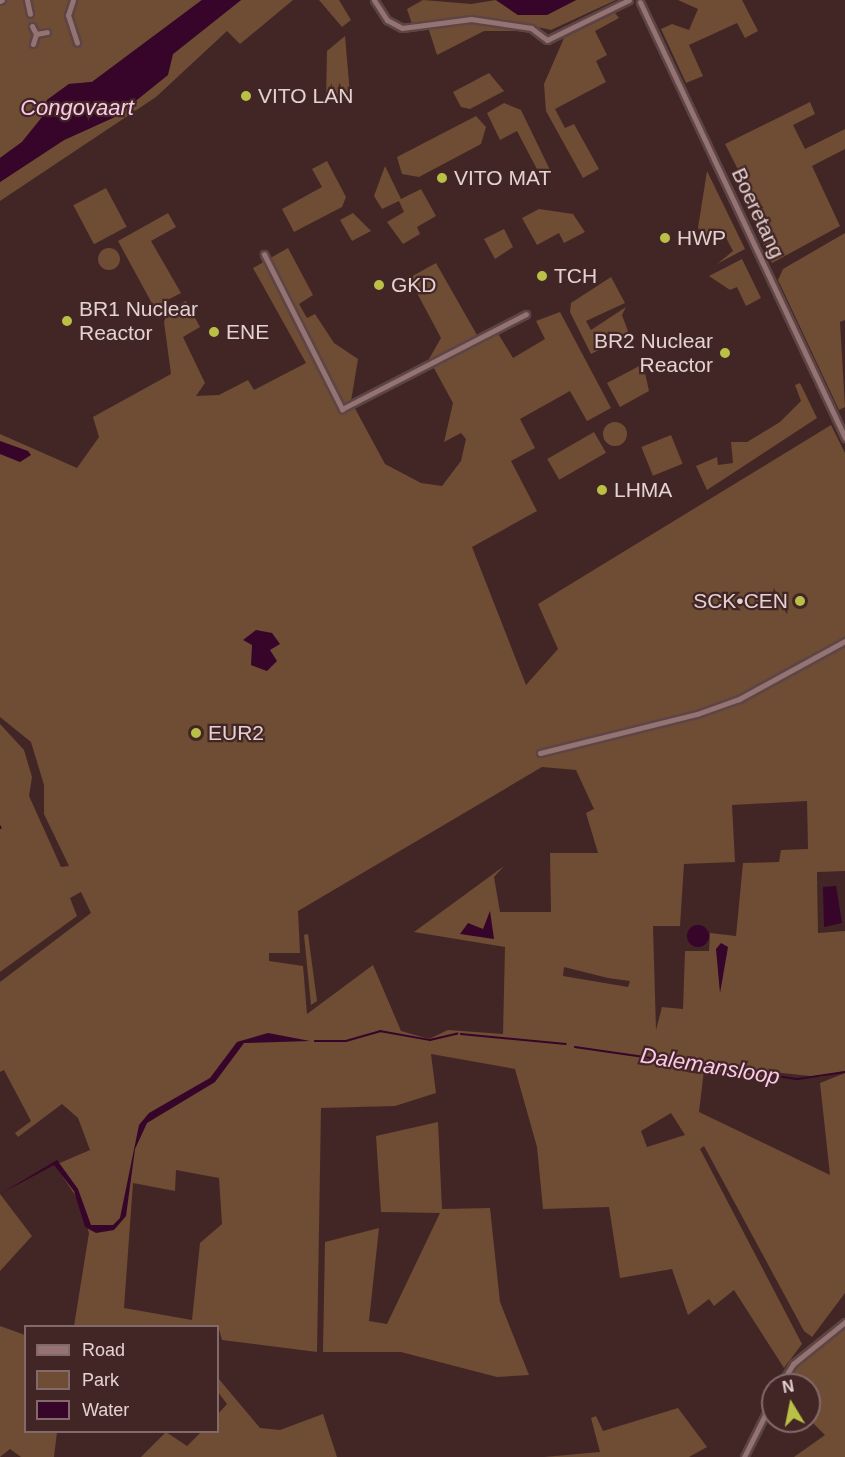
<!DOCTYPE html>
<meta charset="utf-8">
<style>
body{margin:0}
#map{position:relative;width:845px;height:1457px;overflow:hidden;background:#422626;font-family:Arial,sans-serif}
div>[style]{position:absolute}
.green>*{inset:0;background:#6f4c34;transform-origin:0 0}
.round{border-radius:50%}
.water>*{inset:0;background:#37042a}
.stream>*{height:1.5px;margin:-0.75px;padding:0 0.75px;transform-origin:0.75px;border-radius:0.75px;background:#37042a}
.roads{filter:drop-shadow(2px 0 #5d4545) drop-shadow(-2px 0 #5d4545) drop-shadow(0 2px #5d4545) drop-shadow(0 -2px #5d4545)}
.minor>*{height:5px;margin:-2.5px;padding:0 2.5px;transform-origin:2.5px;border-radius:2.5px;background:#957373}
.dots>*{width:16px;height:16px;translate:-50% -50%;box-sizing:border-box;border:3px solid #422626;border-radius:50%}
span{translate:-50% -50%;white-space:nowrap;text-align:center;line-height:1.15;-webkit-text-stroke:4.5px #422626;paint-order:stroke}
.poi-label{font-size:21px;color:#e4d1d1}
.left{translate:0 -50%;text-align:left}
.right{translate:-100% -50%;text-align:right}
.street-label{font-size:21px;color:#e4d1d1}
.water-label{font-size:22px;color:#fec9e9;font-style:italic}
.legend{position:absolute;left:24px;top:1325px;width:195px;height:108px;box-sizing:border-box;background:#422626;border:2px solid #836a6a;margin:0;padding:8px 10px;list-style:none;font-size:18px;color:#e4d1d1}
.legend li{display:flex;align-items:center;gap:12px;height:30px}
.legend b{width:30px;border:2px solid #836a6a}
.north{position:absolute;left:761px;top:1373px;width:60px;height:60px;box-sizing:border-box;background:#422626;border:2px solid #836a6a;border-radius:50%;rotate:350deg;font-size:16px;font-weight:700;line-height:24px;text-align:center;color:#e4d1d1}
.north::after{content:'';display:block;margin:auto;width:21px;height:27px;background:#bac045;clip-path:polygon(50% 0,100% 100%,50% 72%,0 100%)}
</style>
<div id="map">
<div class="green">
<i style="clip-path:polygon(7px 0,202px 0,92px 82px,69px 84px,47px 100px,43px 116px,22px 142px,0 158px,0 5px)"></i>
<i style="clip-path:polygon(241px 0,293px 0,240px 44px,227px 31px,156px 97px,0 201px,0 182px,64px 140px,117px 116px,173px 54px)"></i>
<i style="clip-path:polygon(319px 0,339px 0,351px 20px,342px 27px)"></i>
<i style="clip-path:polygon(423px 0,471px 4px,496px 0,518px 15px,546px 15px,576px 0,616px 0,551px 30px,515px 22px,515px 31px,484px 31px,437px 55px,426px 21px,412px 24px,407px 9px)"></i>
<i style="clip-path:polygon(678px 0,742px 0,758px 31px,745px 38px,737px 23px,689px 45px,703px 76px,686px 83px,661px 29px,672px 24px,689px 30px,698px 9px)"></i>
<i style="clip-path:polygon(615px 13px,619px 18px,595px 31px,607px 55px,596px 61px,606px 82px,555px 109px,565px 128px,574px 124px,599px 169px,583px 178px,546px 111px,544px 84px,564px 38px)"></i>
<i style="clip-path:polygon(345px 36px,350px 94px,336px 102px,326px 100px,327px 51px)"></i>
<i style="clip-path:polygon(489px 73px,504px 91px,470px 109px,461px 107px,453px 92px)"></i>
<i style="clip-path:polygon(810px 102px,815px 114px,793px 125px,805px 149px,845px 129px,845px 149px,812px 166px,840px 226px,772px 263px,763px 244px,773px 238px,725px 144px)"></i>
<i style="clip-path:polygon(504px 103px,521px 110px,550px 170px,540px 175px,517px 131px,500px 140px,487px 113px)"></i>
<i style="clip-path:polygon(476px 116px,486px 127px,481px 144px,419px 177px,402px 174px,397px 157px)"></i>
<i style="clip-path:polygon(327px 161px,346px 197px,342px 207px,294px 232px,282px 209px,322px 187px,312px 169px)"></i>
<i style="clip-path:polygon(385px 166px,401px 199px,421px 189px,436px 216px,417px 227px,420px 234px,403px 244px,387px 222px,404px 212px,399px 201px,382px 209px,374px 196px)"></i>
<i style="clip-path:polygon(707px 171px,745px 249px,717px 264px,733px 251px,723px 232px,705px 242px,698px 228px)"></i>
<i style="left:106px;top:188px;width:44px;height:37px;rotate:62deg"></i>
<i style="clip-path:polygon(539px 209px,573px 214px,585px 232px,564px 243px,559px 233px,537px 245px,522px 218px)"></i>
<i style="clip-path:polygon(168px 213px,176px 227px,151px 241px,181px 293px,154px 307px,118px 241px)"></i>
<i style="clip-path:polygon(353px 213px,371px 231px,352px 241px,340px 220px)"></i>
<i style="clip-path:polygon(504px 229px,513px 247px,495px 259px,484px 239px)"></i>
<i style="clip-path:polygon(845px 233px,845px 320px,840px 322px,845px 407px,839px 410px,778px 280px,783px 269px)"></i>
<i class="round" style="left:98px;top:248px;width:22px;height:22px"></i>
<i style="clip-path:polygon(evenodd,288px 248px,313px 295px,299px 304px,307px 318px,315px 314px,334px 343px,358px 359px,351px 401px,385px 464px,421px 483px,442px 486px,461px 461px,466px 439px,461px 433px,444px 442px,453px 403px,429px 359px,441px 338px,409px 278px,436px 263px,477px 335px,494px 327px,513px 358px,545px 339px,536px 321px,560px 312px,611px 408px,587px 421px,570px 391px,520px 419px,535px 448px,511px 461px,537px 511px,472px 547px,526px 685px,558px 649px,538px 604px,831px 425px,845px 453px,845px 871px,817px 872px,818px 933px,845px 931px,845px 1071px,820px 1077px,772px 1072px,770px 1078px,704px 1070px,699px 1112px,830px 1175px,820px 1083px,845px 1073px,845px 1293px,812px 1337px,804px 1331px,704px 1146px,700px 1149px,802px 1344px,784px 1368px,734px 1290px,714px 1306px,709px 1299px,688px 1315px,672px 1269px,620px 1278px,609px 1207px,543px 1209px,537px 1147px,515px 1069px,431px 1054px,436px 1093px,395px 1106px,321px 1108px,317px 1352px,222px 1340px,218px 1326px,74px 1326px,89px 1233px,81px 1204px,55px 1165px,90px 1150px,78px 1118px,62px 1104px,18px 1137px,15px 1133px,31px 1121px,4px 1070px,0 1072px,0 982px,91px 913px,81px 892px,70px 898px,77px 916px,0 972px,0 724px,24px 750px,32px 777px,29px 796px,61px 867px,69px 866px,44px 814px,44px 785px,31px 742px,0 717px,0 434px,77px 468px,99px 437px,93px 417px,171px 374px,164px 322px,168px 311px,186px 301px,200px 327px,183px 337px,205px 383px,196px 396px,219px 395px,248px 380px,254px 390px,306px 363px,253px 268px,288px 248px,542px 767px,576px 770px,594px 809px,586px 813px,598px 853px,550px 853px,551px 912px,500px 912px,494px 877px,504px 866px,414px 932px,505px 947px,503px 1034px,448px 1030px,429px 1039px,401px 1031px,373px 965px,307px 1014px,303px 966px,269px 961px,269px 953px,300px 953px,298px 911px,542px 767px,288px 248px,807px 801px,808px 849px,781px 850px,779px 862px,743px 863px,736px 936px,710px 933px,709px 951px,685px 951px,683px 1009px,662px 1007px,656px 1030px,653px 926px,680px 926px,684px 864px,735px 862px,732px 805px,807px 801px,288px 248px,564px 967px,608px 978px,630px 981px,628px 987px,563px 976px,564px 967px,288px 248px,671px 1113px,685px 1135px,647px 1147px,641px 1131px,671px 1113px,288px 248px,176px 1170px,219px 1178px,222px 1224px,200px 1243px,192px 1320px,124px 1308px,133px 1183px,175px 1191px,176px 1170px)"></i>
<i style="clip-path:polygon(742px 259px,761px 298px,746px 306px,737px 287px,730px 290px,709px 276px)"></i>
<i style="clip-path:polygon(611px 277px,625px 303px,586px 321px,591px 330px,626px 307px,622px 315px,629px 334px,591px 354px,570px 312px,571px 303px)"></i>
<i style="clip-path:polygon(643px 364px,649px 391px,620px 407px,607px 383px)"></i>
<i style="clip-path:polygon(800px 383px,817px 418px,707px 490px,696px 466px,717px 457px,718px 465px,733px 463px,731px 442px,747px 442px,780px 422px,801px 401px,795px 385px)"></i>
<i class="round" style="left:603px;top:422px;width:24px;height:24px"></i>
<i style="left:594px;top:432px;width:24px;height:54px;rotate:60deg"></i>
<i style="left:671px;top:435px;width:31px;height:32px;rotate:68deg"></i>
<i style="clip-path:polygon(308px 934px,317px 1001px,311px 1005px,304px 935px)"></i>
<i style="clip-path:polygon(438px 1122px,442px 1209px,490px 1208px,500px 1302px,529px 1375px,497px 1377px,401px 1352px,323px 1352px,325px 1242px,379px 1228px,369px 1321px,387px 1324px,440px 1213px,381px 1212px,376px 1136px)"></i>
<i style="clip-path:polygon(0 1194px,32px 1236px,0 1271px)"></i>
<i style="clip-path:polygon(0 1326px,25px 1335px,26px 1432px,57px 1432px,54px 1457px,21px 1457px,10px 1449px,0 1457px)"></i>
<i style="clip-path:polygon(845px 1327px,845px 1457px,794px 1457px,825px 1435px,809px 1419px,809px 1385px,784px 1385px,799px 1364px)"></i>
<i style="clip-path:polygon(218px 1378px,260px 1428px,280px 1430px,323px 1414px,337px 1457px,141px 1457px,166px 1432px,187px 1446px,201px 1432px,218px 1432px,218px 1414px,227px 1404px,218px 1392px)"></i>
<i style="clip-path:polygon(678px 1408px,707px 1447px,689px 1457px,544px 1457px,600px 1452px,591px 1418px,596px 1416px,603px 1431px)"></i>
</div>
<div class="water">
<i style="clip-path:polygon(202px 0,241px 0,173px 54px,168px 75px,117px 116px,64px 140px,0 182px,0 158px,22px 142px,43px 116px,47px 100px,69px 84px,92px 82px)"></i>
<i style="clip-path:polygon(496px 0,576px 0,547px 15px,518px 15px)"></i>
<i style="clip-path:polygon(0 441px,28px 451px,31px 455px,20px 462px,0 454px)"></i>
<i style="clip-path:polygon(256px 630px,272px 633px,280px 644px,270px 650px,277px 661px,267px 671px,251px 665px,252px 645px,243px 640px)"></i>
<i style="clip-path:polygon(836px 886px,842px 923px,824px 927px,823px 887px)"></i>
<i style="clip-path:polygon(490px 911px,494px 939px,460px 934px,468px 923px,483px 929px)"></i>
<i class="round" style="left:687px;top:925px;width:22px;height:22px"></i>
<i style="clip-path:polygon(721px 943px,728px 947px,720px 993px,716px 949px)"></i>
<i style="clip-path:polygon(268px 1033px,310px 1041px,244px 1043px,215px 1082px,147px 1123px,135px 1149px,126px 1216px,114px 1230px,96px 1233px,85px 1227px,74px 1191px,54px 1165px,0 1194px,57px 1160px,78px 1189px,91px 1225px,113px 1225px,120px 1218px,139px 1125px,149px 1113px,210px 1078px,237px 1042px)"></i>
</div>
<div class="stream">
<i style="left:0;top:826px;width:2px;rotate:63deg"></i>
<i style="left:461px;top:1034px;width:105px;rotate:5.4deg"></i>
<i style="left:315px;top:1041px;width:31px"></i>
<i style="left:346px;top:1041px;width:35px;rotate:-16deg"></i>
<i style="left:380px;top:1031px;width:51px;rotate:10.2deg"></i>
<i style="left:430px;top:1040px;width:28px;rotate:-13deg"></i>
<i style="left:575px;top:1047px;width:225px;rotate:8.2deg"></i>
<i style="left:798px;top:1079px;width:48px;rotate:-8.5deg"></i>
</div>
<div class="roads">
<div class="minor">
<i style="left:27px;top:0;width:14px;rotate:78deg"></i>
<i style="left:73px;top:0;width:16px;rotate:108deg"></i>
<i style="left:68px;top:15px;width:29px;rotate:72deg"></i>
<i style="left:374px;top:0;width:24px;rotate:57deg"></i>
<i style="left:387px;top:20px;width:17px;rotate:28deg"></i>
<i style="left:402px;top:28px;width:70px;rotate:-7.4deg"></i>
<i style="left:471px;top:19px;width:61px;rotate:8.5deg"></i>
<i style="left:531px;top:28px;width:20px;rotate:37deg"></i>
<i style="left:547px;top:40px;width:91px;rotate:-26deg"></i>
<i style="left:0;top:1px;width:2px;rotate:-27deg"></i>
<i style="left:640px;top:2px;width:482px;rotate:64.8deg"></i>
<i style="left:32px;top:26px;width:9px;rotate:63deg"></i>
<i style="left:33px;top:44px;width:10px;rotate:-73deg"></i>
<i style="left:36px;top:34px;width:11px;rotate:-10deg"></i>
<i style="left:264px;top:254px;width:174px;rotate:63.3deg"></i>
<i style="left:342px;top:409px;width:207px;rotate:-27.3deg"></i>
<i style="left:540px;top:753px;width:162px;rotate:-14deg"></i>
<i style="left:697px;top:714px;width:45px;rotate:-19.7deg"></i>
<i style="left:739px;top:699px;width:121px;rotate:-28.7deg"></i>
<i style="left:780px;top:1385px;width:25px;rotate:-58deg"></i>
<i style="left:793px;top:1364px;width:67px;rotate:-38.9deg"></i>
<i style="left:744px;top:1457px;width:65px;rotate:-63.4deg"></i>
</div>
</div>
<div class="dots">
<i style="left:246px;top:96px;background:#bac045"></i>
<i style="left:442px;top:178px;background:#bac045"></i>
<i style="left:665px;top:238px;background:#bac045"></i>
<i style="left:542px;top:276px;background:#bac045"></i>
<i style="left:379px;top:285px;background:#bac045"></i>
<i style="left:67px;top:321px;background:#bac045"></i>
<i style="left:214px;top:332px;background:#bac045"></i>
<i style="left:725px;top:353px;background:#bac045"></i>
<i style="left:602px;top:490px;background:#bac045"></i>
<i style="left:800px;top:601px;background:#bac045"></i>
<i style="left:196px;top:733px;background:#bac045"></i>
</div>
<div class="poi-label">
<span class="left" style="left:258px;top:96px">VITO LAN</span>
<span class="left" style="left:454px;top:178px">VITO MAT</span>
<span class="left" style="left:677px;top:238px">HWP</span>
<span class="left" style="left:554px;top:276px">TCH</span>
<span class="left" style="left:391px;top:285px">GKD</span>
<span class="left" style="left:79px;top:321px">BR1 Nuclear<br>Reactor</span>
<span class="left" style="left:226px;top:332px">ENE</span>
<span class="right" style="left:713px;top:353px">BR2 Nuclear<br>Reactor</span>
<span class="left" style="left:614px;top:490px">LHMA</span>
<span class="right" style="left:788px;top:601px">SCK•CEN</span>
<span class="left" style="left:208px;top:733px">EUR2</span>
</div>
<div class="street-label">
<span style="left:758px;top:213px;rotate:65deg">Boeretang</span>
</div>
<div class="water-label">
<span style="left:77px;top:108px">Congovaart</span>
<span style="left:710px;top:1066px;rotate:9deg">Dalemansloop</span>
</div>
<ul class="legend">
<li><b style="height:8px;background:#957373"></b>Road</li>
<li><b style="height:16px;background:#6f4c34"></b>Park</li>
<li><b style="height:16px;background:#37042a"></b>Water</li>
</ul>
<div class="north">N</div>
</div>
